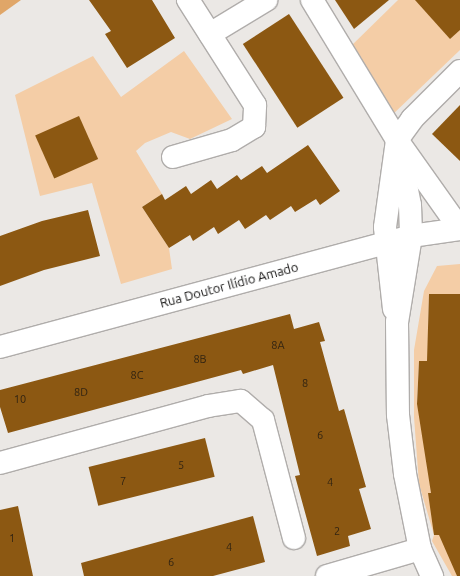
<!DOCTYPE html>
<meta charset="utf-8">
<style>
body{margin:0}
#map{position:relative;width:460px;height:576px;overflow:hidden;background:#ebe8e5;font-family:Ubuntu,sans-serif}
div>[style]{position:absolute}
.green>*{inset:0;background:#f4cda6}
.forest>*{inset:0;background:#e0a668}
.building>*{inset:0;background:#8c5812;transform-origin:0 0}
.roads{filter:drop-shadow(1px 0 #b0adab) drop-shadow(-1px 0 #b0adab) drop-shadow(0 1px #b0adab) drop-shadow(0 -1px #b0adab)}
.street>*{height:22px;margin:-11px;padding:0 11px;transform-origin:11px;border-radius:11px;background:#fff}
.secondary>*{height:22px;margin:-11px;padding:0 11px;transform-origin:11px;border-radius:11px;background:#fff}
span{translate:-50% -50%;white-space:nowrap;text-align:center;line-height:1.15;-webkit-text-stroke:3px #fff;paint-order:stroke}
.number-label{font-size:11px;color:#322412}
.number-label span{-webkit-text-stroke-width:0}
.street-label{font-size:13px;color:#141312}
</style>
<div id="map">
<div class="green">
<i style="clip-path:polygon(398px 0,460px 0,460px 50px,390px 117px,349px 48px)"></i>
<i style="clip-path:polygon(184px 51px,232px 119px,190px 139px,171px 132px,145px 143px,136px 151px,162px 194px,142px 207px,169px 248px,172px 269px,121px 284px,92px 183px,40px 196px,15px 95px,93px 56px,121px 97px)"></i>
<i style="clip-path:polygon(460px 264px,460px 294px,429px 294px,428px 337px,460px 363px,419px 361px,417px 403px,457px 576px,452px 576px,432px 541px,434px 535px,419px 484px,414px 417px,414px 350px,424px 291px,437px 266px)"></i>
</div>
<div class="forest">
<i style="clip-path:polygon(0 0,21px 0,0 15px)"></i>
</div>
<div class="building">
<i style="clip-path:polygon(89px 0,152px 0,175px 38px,127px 68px,105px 34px,111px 31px)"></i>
<i style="clip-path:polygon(335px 0,389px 0,354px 29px)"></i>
<i style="clip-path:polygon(415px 0,460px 0,460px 30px,450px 39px)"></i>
<i style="left:289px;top:14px;width:100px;height:55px;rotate:57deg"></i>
<i style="clip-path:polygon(460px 105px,460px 161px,432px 134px)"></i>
<i style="left:79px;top:116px;width:47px;height:48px;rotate:66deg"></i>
<i style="clip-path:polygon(308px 145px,340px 191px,320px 205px,316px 199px,295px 212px,291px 206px,270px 220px,266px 215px,245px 229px,239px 220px,218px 234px,214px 227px,193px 241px,190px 235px,169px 248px,142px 207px,162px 194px,165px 200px,186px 186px,191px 194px,211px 180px,217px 189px,237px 175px,241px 180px,262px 166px,267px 173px)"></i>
<i style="clip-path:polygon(88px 210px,100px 256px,44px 270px,0 286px,0 236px,42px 221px)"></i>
<i style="clip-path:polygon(429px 294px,460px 294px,460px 576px,457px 576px,439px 535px,434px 535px,428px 493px,431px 493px,417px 404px,419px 361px,427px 361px)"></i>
<i style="clip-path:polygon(290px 314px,294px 329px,319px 322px,325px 341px,320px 342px,339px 411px,344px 409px,366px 487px,359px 489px,371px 529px,348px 536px,350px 546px,317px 556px,295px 476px,300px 475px,273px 365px,243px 374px,241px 370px,8px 433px,0 407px,0 390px)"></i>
<i style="left:205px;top:438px;width:40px;height:120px;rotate:76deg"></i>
<i style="clip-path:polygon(18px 506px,33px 576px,0 576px,0 510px)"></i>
<i style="clip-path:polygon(253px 516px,265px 562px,213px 576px,84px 576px,81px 563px)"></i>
</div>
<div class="roads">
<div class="street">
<i style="left:312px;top:0;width:164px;rotate:58.7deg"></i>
<i style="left:397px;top:140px;width:109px;rotate:54.7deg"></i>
<i style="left:210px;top:34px;width:66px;rotate:-31.3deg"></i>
<i style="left:397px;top:140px;width:66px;rotate:78.7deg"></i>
<i style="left:410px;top:205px;width:31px;rotate:88deg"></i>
<i style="left:411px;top:236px;width:87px;rotate:99.2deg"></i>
<i style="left:397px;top:322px;width:93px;rotate:89.4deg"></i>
<i style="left:398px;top:415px;width:59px;rotate:83.2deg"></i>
<i style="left:405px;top:474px;width:76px;rotate:78.7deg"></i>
<i style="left:420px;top:549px;width:30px;rotate:66deg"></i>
<i style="left:173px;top:157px;width:61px;rotate:-16.1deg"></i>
<i style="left:232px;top:140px;width:26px;rotate:-31deg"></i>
<i style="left:254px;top:127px;width:22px;rotate:-87deg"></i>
<i style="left:255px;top:105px;width:125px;rotate:-122.5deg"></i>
<i style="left:394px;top:309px;width:82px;rotate:-96.3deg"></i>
<i style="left:385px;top:227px;width:88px;rotate:-82.1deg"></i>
<i style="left:397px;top:140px;width:26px;rotate:-54deg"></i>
<i style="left:412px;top:119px;width:68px;rotate:-45deg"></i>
<i style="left:0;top:463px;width:216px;rotate:-15.3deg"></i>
<i style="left:208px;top:406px;width:33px;rotate:-9deg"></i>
<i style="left:241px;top:401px;width:29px;rotate:41deg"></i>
<i style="left:263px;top:420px;width:122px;rotate:75.3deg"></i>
<i style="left:327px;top:576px;width:97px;rotate:-16.2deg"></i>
</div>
<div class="secondary">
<i style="left:0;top:347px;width:426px;rotate:-15.1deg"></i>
<i style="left:411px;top:236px;width:49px;rotate:-8.1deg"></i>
</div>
</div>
<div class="number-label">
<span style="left:278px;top:345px">8A</span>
<span style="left:200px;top:359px">8B</span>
<span style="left:137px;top:375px">8C</span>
<span style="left:305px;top:383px">8</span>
<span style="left:81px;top:392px">8D</span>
<span style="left:20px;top:399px">10</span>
<span style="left:320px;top:435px">6</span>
<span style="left:181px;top:465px">5</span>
<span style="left:123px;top:481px">7</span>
<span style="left:330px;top:482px">4</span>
<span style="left:337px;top:531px">2</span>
<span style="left:12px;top:538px">1</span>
<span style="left:229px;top:547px">4</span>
<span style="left:171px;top:562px">6</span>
</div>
<div class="street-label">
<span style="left:229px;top:285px;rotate:-15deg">Rua Doutor Ilídio Amado</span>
</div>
</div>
